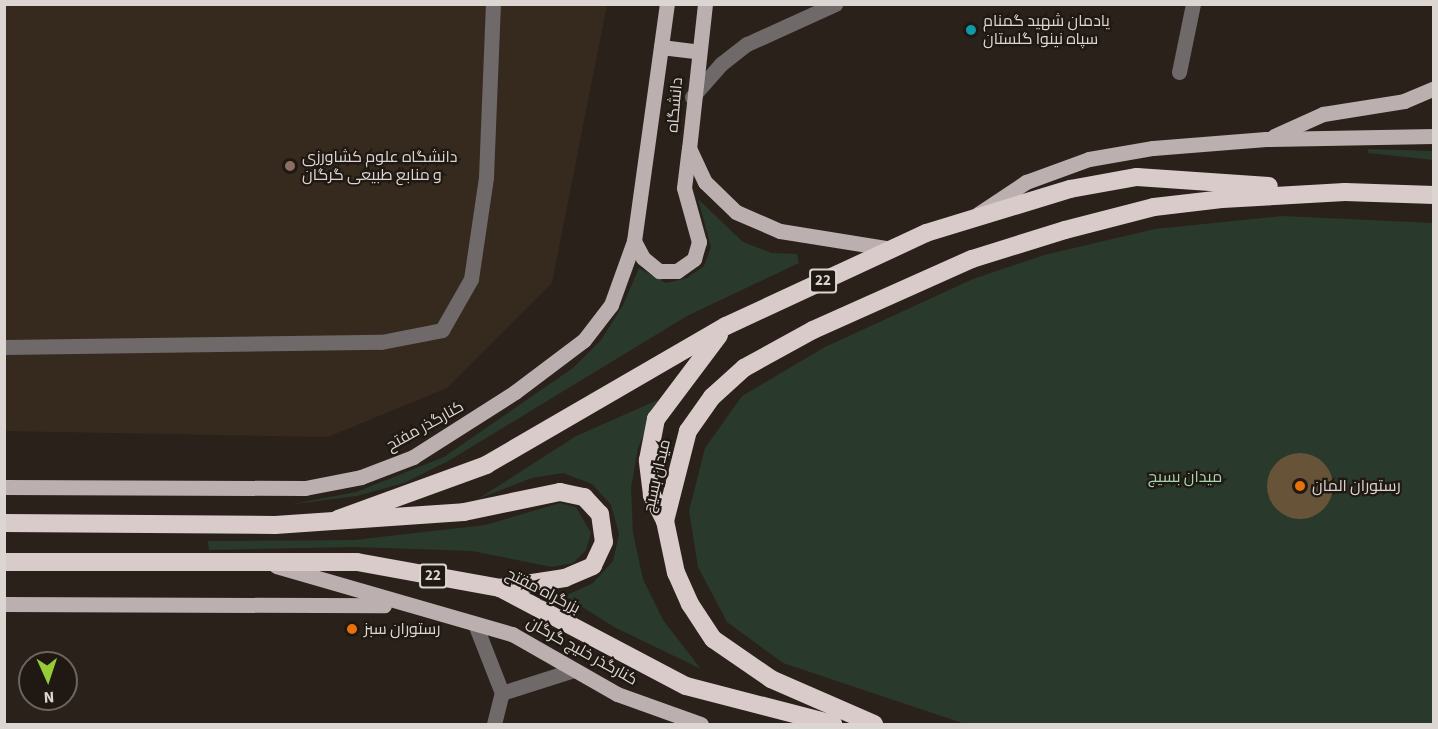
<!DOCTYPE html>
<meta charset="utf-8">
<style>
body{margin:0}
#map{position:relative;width:1438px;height:729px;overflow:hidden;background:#2a211b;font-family:"Source Sans 3",Cairo,sans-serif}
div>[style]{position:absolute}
.built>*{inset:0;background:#362a1f}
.green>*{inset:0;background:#29392c}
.building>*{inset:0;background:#665338}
.round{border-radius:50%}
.minor>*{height:15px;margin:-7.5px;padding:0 7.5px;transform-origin:7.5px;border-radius:7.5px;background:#6f6969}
.major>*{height:15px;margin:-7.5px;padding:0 7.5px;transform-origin:7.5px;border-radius:7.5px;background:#bcafaf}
.highway>*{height:18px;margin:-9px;padding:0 9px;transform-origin:9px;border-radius:9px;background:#dacbcb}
.dots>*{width:16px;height:16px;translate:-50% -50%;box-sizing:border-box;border:3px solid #201812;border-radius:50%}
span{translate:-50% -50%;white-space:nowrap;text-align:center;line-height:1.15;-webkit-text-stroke:4.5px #201812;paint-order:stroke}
.shield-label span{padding:2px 4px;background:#201812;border:2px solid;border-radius:4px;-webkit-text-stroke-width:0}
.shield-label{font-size:15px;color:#dcd6d2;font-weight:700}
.poi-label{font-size:16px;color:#dcd6d2}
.left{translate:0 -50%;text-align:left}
.street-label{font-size:16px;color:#dcd6d2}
.park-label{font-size:16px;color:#a3d7af}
.frame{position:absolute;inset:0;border:6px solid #dcd6d2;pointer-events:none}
.north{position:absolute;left:18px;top:651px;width:60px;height:60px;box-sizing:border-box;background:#201812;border:2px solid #6b645f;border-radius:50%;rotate:177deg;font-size:16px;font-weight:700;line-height:24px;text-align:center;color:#dcd6d2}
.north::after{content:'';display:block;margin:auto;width:21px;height:27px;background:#97cc39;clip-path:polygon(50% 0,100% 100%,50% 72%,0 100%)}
</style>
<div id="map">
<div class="built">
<i style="clip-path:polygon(5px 5px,607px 5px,552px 283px,447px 388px,328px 437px,5px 431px)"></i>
</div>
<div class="green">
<i style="clip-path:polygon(1368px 149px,1433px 151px,1433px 160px,1368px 153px)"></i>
<i style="clip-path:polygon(698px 199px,743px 242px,772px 253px,797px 254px,799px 263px,687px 316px,450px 460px,404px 483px,357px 496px,287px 505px,356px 492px,444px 457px,573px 368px,601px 340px,623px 305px,639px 268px,666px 283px,687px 278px,704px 266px,711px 247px)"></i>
<i style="clip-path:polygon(1283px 216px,1433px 223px,1433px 724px,965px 724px,783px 663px,727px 622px,698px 567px,689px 511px,705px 448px,742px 396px,825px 347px,973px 279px,1044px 255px,1155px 229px)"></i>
<i style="clip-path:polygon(658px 400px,638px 448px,631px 488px,633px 533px,643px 579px,663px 620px,701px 669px,614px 627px,565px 596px,593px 583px,613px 561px,619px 534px,611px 505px,592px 484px,563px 473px,532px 478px,478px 499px,576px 436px)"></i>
<i style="clip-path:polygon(560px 503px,576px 507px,591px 533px,586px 550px,573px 563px,552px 567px,472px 551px,353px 547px,209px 550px,208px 541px,354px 540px,485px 525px)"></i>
</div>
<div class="building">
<i class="round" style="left:1267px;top:453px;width:66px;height:66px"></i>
</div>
<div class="minor">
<i style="left:1179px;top:72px;width:69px;rotate:-78.4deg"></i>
<i style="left:692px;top:97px;width:44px;rotate:-48.7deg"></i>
<i style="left:721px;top:64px;width:33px;rotate:-38deg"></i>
<i style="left:747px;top:44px;width:97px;rotate:-24.4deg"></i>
<i style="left:4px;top:347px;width:377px;rotate:-0.8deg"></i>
<i style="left:381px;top:342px;width:62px;rotate:-11.1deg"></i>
<i style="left:442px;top:330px;width:59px;rotate:-60.4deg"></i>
<i style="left:471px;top:279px;width:103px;rotate:-81.6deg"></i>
<i style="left:486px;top:177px;width:173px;rotate:-87.7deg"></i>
<i style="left:475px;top:624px;width:74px;rotate:68.6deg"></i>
<i style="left:502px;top:693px;width:76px;rotate:-17.7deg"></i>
<i style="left:494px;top:724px;width:32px;rotate:-76deg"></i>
</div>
<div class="major">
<i style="left:705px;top:4px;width:145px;rotate:96.3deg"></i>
<i style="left:689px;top:148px;width:38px;rotate:65deg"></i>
<i style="left:705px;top:182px;width:43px;rotate:44.1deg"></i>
<i style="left:736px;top:212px;width:48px;rotate:23.4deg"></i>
<i style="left:780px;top:231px;width:113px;rotate:9.1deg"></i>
<i style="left:661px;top:47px;width:38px;rotate:7deg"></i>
<i style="left:1274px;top:136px;width:54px;rotate:-24.2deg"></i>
<i style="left:1323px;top:114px;width:82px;rotate:-9.1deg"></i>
<i style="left:1404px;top:101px;width:33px;rotate:-23deg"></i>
<i style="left:978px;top:214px;width:58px;rotate:-33.7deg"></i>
<i style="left:1026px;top:182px;width:67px;rotate:-20.1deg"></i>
<i style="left:1089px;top:159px;width:65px;rotate:-9.8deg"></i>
<i style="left:1153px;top:148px;width:113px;rotate:-4.6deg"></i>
<i style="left:1266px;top:139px;width:168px;rotate:-1deg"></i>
<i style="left:634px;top:241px;width:19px;rotate:62deg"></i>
<i style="left:643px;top:258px;width:21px;rotate:39deg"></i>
<i style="left:659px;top:271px;width:18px"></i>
<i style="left:677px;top:271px;width:21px;rotate:-35deg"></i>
<i style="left:694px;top:259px;width:18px;rotate:-74deg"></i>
<i style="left:699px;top:242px;width:56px;rotate:-105.5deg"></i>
<i style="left:684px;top:188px;width:38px;rotate:-83deg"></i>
<i style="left:4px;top:487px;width:301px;rotate:0.2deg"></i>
<i style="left:305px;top:488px;width:57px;rotate:-11.1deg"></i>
<i style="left:361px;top:477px;width:56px;rotate:-21deg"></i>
<i style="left:413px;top:457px;width:121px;rotate:-32.5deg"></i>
<i style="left:515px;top:392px;width:86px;rotate:-37deg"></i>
<i style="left:584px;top:340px;width:44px;rotate:-52.4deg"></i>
<i style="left:611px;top:305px;width:68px;rotate:-70.2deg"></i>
<i style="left:634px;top:241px;width:239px;rotate:-82.1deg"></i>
<i style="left:276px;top:566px;width:246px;rotate:16.1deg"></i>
<i style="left:512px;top:634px;width:121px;rotate:29.7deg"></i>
<i style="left:617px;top:694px;width:89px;rotate:19.7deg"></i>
<i style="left:4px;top:604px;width:380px;rotate:0.2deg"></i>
</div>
<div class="highway">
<i style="left:338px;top:519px;width:158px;rotate:-20deg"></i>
<i style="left:486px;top:465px;width:277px;rotate:-30.1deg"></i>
<i style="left:726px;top:326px;width:221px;rotate:-24.9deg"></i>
<i style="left:926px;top:233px;width:151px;rotate:-17deg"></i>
<i style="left:1070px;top:189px;width:68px;rotate:-10.2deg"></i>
<i style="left:1137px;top:177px;width:132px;rotate:3.9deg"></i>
<i style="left:665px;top:521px;width:29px;rotate:-117deg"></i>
<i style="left:652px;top:495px;width:35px;rotate:-97deg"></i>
<i style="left:648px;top:460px;width:42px;rotate:-79deg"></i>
<i style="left:656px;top:419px;width:105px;rotate:-53.1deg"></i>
<i style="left:4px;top:523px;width:271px;rotate:0.4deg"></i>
<i style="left:275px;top:525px;width:189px;rotate:-3.9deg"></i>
<i style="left:464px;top:512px;width:98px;rotate:-11.8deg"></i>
<i style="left:560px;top:492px;width:25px;rotate:12deg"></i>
<i style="left:584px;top:497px;width:23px;rotate:47deg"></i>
<i style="left:600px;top:514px;width:28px;rotate:82deg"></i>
<i style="left:604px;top:542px;width:26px;rotate:115deg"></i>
<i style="left:593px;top:566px;width:30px;rotate:157deg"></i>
<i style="left:565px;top:578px;width:66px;rotate:171.3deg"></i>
<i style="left:4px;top:562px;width:353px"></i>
<i style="left:357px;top:562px;width:145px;rotate:10.3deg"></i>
<i style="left:500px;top:588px;width:210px;rotate:27.8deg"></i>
<i style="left:686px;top:686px;width:152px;rotate:14.5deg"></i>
<i style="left:874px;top:724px;width:112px;rotate:-156.4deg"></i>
<i style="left:771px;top:679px;width:70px;rotate:-145.4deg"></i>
<i style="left:713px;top:639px;width:42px;rotate:-123.3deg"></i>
<i style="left:690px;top:604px;width:34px;rotate:-114deg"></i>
<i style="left:676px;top:573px;width:53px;rotate:-101.9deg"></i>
<i style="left:665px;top:521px;width:93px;rotate:-75.7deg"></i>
<i style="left:688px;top:431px;width:42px;rotate:-54.8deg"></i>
<i style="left:712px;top:397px;width:43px;rotate:-42.2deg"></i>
<i style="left:744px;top:368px;width:79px;rotate:-28.8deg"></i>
<i style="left:813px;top:330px;width:174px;rotate:-24.1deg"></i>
<i style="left:972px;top:259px;width:97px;rotate:-17.3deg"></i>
<i style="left:1065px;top:230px;width:92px;rotate:-14.5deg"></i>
<i style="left:1154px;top:207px;width:68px;rotate:-6.7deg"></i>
<i style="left:1222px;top:199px;width:123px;rotate:-3.3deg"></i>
<i style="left:1345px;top:192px;width:89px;rotate:1.9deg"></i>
</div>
<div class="dots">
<i style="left:971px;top:30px;background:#0f9aa8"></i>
<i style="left:290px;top:166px;background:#8d6e63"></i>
<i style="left:1300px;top:486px;background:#e8710a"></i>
<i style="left:352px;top:629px;background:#e8710a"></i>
</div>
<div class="shield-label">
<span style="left:823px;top:281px">22</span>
<span style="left:433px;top:576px">22</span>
</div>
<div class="poi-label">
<span class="left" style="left:983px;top:30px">یادمان شهید گمنام<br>سپاه نینوا گلستان</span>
<span class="left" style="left:302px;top:166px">دانشگاه علوم کشاورزی<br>و منابع طبیعی گرگان</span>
<span class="left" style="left:1312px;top:486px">رستوران المان</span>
<span class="left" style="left:364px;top:629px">رستوران سبز</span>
</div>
<div class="street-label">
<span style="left:675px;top:105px;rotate:-85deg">دانشگاه</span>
<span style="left:425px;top:426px;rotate:-29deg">کنارگذر مفتح</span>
<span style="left:657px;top:476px;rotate:-77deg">میدان بسیج</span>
<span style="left:543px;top:591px;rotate:27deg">بزرگراه مفتح</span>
<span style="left:582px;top:651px;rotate:29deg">کنارگذر خلیج گرگان</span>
</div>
<div class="park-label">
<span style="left:1185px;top:477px">میدان بسیج</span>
</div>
<div class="frame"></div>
<div class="north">N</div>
</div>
